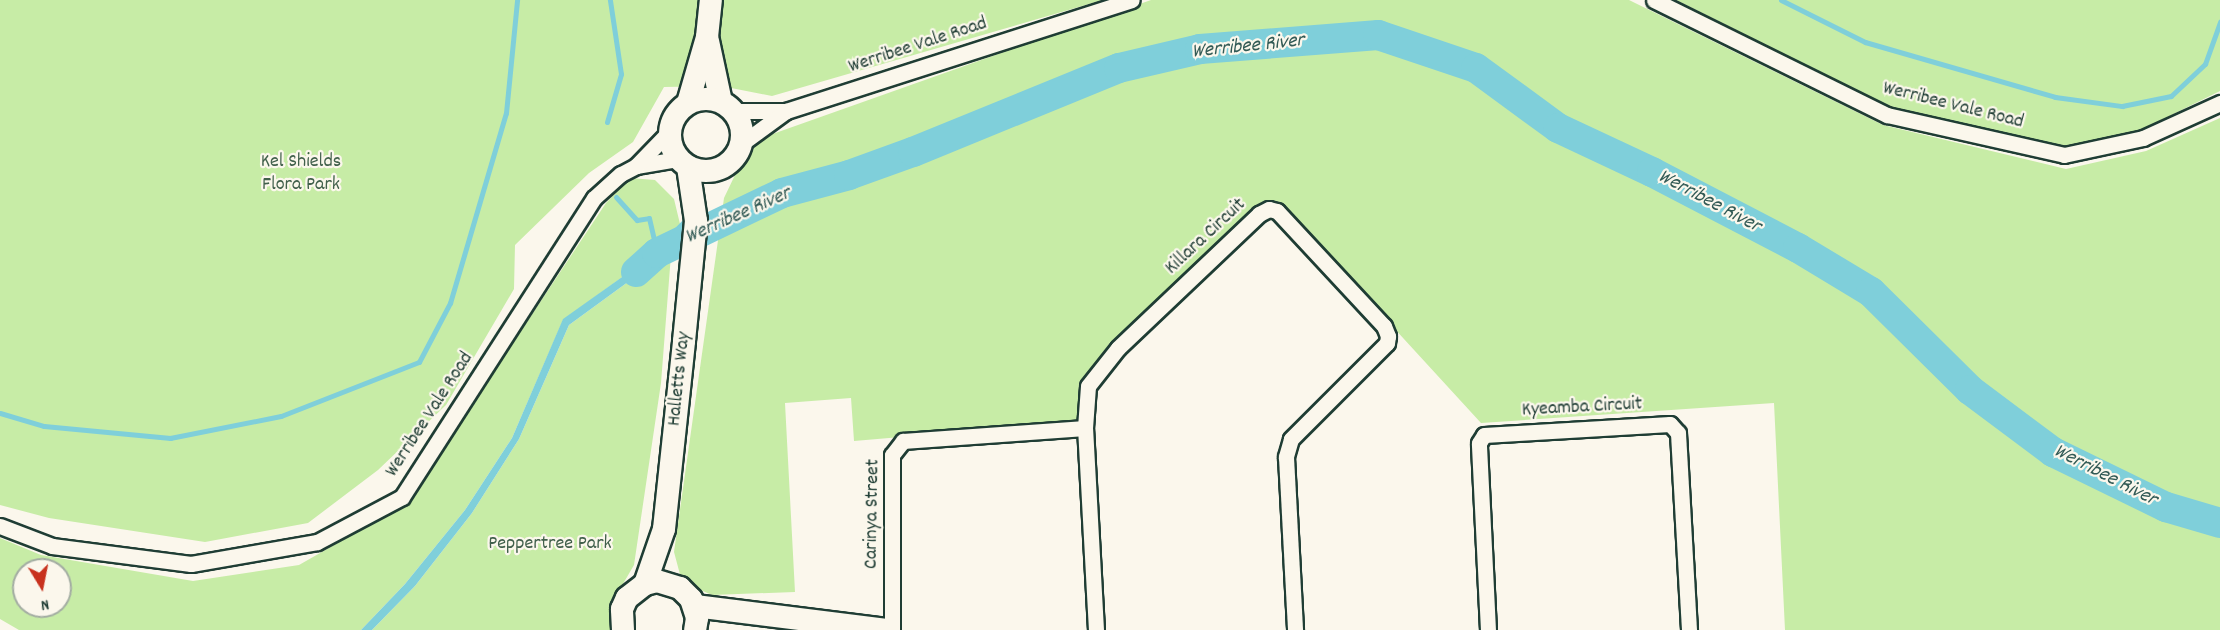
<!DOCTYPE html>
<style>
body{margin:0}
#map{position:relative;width:2220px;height:630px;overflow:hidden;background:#fbf7ec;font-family:Dekko,sans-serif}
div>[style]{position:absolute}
.green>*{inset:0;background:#c7eca6}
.water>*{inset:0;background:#7fcfda}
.stream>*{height:5px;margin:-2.5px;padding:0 2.5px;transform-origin:2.5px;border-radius:2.5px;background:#7fcfda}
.river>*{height:30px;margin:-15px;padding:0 15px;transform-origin:15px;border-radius:15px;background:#7fcfda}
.roads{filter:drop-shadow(2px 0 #1f3d34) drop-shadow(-2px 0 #1f3d34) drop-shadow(0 2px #1f3d34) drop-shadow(0 -2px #1f3d34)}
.street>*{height:15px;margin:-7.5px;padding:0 7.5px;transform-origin:7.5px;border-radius:7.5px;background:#fbf7ec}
.secondary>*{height:22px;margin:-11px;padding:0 11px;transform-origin:11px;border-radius:11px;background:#fbf7ec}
.secondary>.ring{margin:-11px;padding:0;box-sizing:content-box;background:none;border:22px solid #fbf7ec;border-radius:50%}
span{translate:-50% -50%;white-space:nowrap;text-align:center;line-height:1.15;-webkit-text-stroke:4.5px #fbf7ec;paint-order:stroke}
.street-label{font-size:20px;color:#1f3d34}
.park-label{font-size:20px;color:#41604b}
.water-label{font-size:21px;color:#325a55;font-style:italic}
.north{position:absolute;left:12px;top:558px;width:60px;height:60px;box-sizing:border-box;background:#fbf7ec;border:2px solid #a3ada2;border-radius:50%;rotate:170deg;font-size:16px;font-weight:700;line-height:24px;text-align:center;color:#1f3d34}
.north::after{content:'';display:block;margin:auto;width:21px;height:27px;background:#c8321e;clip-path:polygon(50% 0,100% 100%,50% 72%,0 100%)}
</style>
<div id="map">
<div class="green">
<i style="clip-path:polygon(0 0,1103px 0,772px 96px,721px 86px,664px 87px,633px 142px,589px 173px,515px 245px,514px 289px,446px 405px,378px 470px,308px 523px,205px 542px,49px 518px,0 505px)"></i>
<i style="clip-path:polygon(1151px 0,1629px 0,1883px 125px,2066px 169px,2146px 151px,2220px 118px,2220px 630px,1785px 630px,1774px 403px,1481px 423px,1282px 206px,1271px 204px,1259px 206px,1110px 343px,1079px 384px,1078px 422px,854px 441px,851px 398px,785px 403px,795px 592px,712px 595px,682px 582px,674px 552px,724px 198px,735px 175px,761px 138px)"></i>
<i style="clip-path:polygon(1676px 0,2220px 0,2220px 91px,2141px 130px,2065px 148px,1885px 105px)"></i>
<i style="clip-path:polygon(evenodd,630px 178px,655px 180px,674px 199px,680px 224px,639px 265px,563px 320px,512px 438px,465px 510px,405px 584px,361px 630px,19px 630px,0 619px,0 538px,41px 555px,193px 581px,299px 565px,406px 504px,606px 203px,630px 178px,24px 570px,60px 570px,60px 606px,24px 606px,24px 570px)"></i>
<i style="clip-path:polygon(672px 242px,661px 383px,634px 565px,613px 601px,613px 630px,372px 630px,415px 586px,472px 513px,519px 439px,569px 325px,643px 271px)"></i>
</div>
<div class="water">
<i style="clip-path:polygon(688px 215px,692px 222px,643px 271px,569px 325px,519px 439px,472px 513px,415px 586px,372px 630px,361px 630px,405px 584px,465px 510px,512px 438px,563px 319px,639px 265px)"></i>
</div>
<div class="stream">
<i style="left:1781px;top:0;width:94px;rotate:26.6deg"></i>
<i style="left:1865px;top:42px;width:198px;rotate:16.1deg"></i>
<i style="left:2055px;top:97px;width:68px;rotate:7.7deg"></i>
<i style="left:2122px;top:106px;width:50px;rotate:-11.5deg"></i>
<i style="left:2171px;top:96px;width:47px;rotate:-43.3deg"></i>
<i style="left:2205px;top:64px;width:45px;rotate:-70.3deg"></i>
<i style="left:607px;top:122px;width:50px;rotate:-73.7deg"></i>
<i style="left:621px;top:74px;width:75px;rotate:-98.5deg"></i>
<i style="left:616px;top:197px;width:31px;rotate:48deg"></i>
<i style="left:637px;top:220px;width:12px;rotate:-9deg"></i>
<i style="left:649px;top:218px;width:36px;rotate:77deg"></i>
<i style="left:0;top:413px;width:46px;rotate:16.5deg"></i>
<i style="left:44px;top:426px;width:127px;rotate:5.4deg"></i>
<i style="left:170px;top:438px;width:113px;rotate:-11.2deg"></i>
<i style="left:281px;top:416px;width:148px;rotate:-21.4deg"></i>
<i style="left:419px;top:362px;width:67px;rotate:-62.3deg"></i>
<i style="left:450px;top:303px;width:198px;rotate:-73.6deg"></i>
<i style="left:506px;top:113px;width:114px;rotate:-84.4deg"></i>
</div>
<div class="river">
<i style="left:636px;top:272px;width:28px;rotate:-42deg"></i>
<i style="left:657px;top:253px;width:139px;rotate:-25.6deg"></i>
<i style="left:782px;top:193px;width:69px;rotate:-15deg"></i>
<i style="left:849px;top:175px;width:68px;rotate:-19.8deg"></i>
<i style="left:913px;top:152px;width:222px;rotate:-22.2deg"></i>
<i style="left:1119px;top:68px;width:83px;rotate:-13.2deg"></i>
<i style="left:1200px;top:49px;width:179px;rotate:-4.5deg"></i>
<i style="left:1378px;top:35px;width:103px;rotate:18.6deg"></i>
<i style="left:1476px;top:68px;width:102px;rotate:36.2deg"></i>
<i style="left:1558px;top:128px;width:104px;rotate:25.1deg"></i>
<i style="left:1652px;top:172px;width:165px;rotate:27.5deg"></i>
<i style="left:1798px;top:248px;width:85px;rotate:31.1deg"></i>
<i style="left:1871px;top:292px;width:139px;rotate:44.7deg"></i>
<i style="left:1970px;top:390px;width:104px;rotate:36.8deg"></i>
<i style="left:2053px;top:452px;width:126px;rotate:26deg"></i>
<i style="left:2166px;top:507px;width:56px;rotate:16.5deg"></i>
</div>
<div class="roads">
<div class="street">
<i style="left:1654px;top:0;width:260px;rotate:26.3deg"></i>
<i style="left:1887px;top:115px;width:181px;rotate:12.7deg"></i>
<i style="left:2064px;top:155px;width:81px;rotate:-12.1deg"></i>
<i style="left:2143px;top:138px;width:85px;rotate:-24.4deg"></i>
<i style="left:733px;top:111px;width:53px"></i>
<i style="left:786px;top:111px;width:363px;rotate:-17.8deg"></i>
<i style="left:741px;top:144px;width:56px;rotate:-36.3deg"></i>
<i style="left:636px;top:166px;width:43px;rotate:-9.5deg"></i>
<i style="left:0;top:526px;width:56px;rotate:21deg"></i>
<i style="left:52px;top:546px;width:140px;rotate:7.4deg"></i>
<i style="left:191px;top:564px;width:128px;rotate:-9.9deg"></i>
<i style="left:317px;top:542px;width:96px;rotate:-27.9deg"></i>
<i style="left:402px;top:497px;width:355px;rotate:-57.3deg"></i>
<i style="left:594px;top:198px;width:36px;rotate:-42deg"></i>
<i style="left:621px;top:174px;width:17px;rotate:-28deg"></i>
<i style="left:636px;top:166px;width:47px;rotate:-45.9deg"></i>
<i style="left:892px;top:630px;width:175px;rotate:-90deg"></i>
<i style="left:892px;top:455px;width:18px;rotate:-52deg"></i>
<i style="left:903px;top:441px;width:182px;rotate:-4.1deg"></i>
<i style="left:1096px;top:630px;width:202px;rotate:-93.1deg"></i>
<i style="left:1085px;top:428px;width:42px;rotate:-85.9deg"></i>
<i style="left:1088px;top:386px;width:48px;rotate:-51.7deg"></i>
<i style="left:1118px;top:348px;width:195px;rotate:-43.5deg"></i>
<i style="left:1259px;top:214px;width:11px;rotate:-27deg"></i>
<i style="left:1269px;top:209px;width:8px;rotate:14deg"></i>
<i style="left:1277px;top:211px;width:157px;rotate:47.1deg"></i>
<i style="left:1384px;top:326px;width:11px;rotate:68deg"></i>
<i style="left:1388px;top:336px;width:7px;rotate:98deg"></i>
<i style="left:1387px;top:343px;width:136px;rotate:135deg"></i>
<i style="left:1291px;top:439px;width:19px;rotate:106deg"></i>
<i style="left:1286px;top:457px;width:173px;rotate:87deg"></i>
<i style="left:1488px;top:630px;width:187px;rotate:-92.8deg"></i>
<i style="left:1479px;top:443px;width:9px;rotate:-58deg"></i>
<i style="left:1484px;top:435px;width:186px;rotate:-3.4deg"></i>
<i style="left:1670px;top:424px;width:12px;rotate:48deg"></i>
<i style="left:1678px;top:433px;width:197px;rotate:86.8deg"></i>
</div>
<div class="secondary">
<i style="left:708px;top:41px;width:62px;rotate:78deg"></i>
<i class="ring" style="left:670px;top:99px;width:50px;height:50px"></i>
<i style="left:688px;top:103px;width:69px;rotate:-73.9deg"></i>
<i style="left:707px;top:37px;width:37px;rotate:-84deg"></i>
<i style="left:645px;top:584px;width:58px;rotate:-70.9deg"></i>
<i style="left:664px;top:529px;width:189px;rotate:-83.9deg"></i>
<i style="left:684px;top:341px;width:121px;rotate:-84.3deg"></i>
<i style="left:696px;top:221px;width:55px;rotate:-98.4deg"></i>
<i style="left:695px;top:606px;width:193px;rotate:7.1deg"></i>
<i style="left:623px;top:630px;width:21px;rotate:-93deg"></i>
<i style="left:622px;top:609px;width:12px;rotate:-66deg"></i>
<i style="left:627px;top:598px;width:23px;rotate:-38deg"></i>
<i style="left:645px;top:584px;width:12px;rotate:-14deg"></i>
<i style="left:657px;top:581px;width:24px;rotate:17deg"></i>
<i style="left:680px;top:588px;width:16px;rotate:45deg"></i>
<i style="left:691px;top:599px;width:20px;rotate:72deg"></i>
<i style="left:697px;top:618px;width:12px;rotate:99deg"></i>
</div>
</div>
<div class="street-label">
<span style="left:918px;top:46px;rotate:-18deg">Werribee Vale Road</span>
<span style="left:1953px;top:106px;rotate:14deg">Werribee Vale Road</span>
<span style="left:1206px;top:237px;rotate:-43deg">Killara Circuit</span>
<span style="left:680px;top:379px;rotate:-84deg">Halletts Way</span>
<span style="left:1582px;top:408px;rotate:-3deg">Kyeamba Circuit</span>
<span style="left:430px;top:415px;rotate:-57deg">Werribee Vale Road</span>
<span style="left:873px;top:514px;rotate:-89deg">Carinya Street</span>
</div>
<div class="park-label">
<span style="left:301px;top:174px">Kel Shields<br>Flora Park</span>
<span style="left:550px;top:544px">Peppertree Park</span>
</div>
<div class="water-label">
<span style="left:1248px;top:47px;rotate:-6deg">Werribee River</span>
<span style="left:1709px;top:202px;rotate:28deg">Werribee River</span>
<span style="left:738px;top:216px;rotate:-24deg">Werribee River</span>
<span style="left:2105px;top:476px;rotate:27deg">Werribee River</span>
</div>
<div class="north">N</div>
</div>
